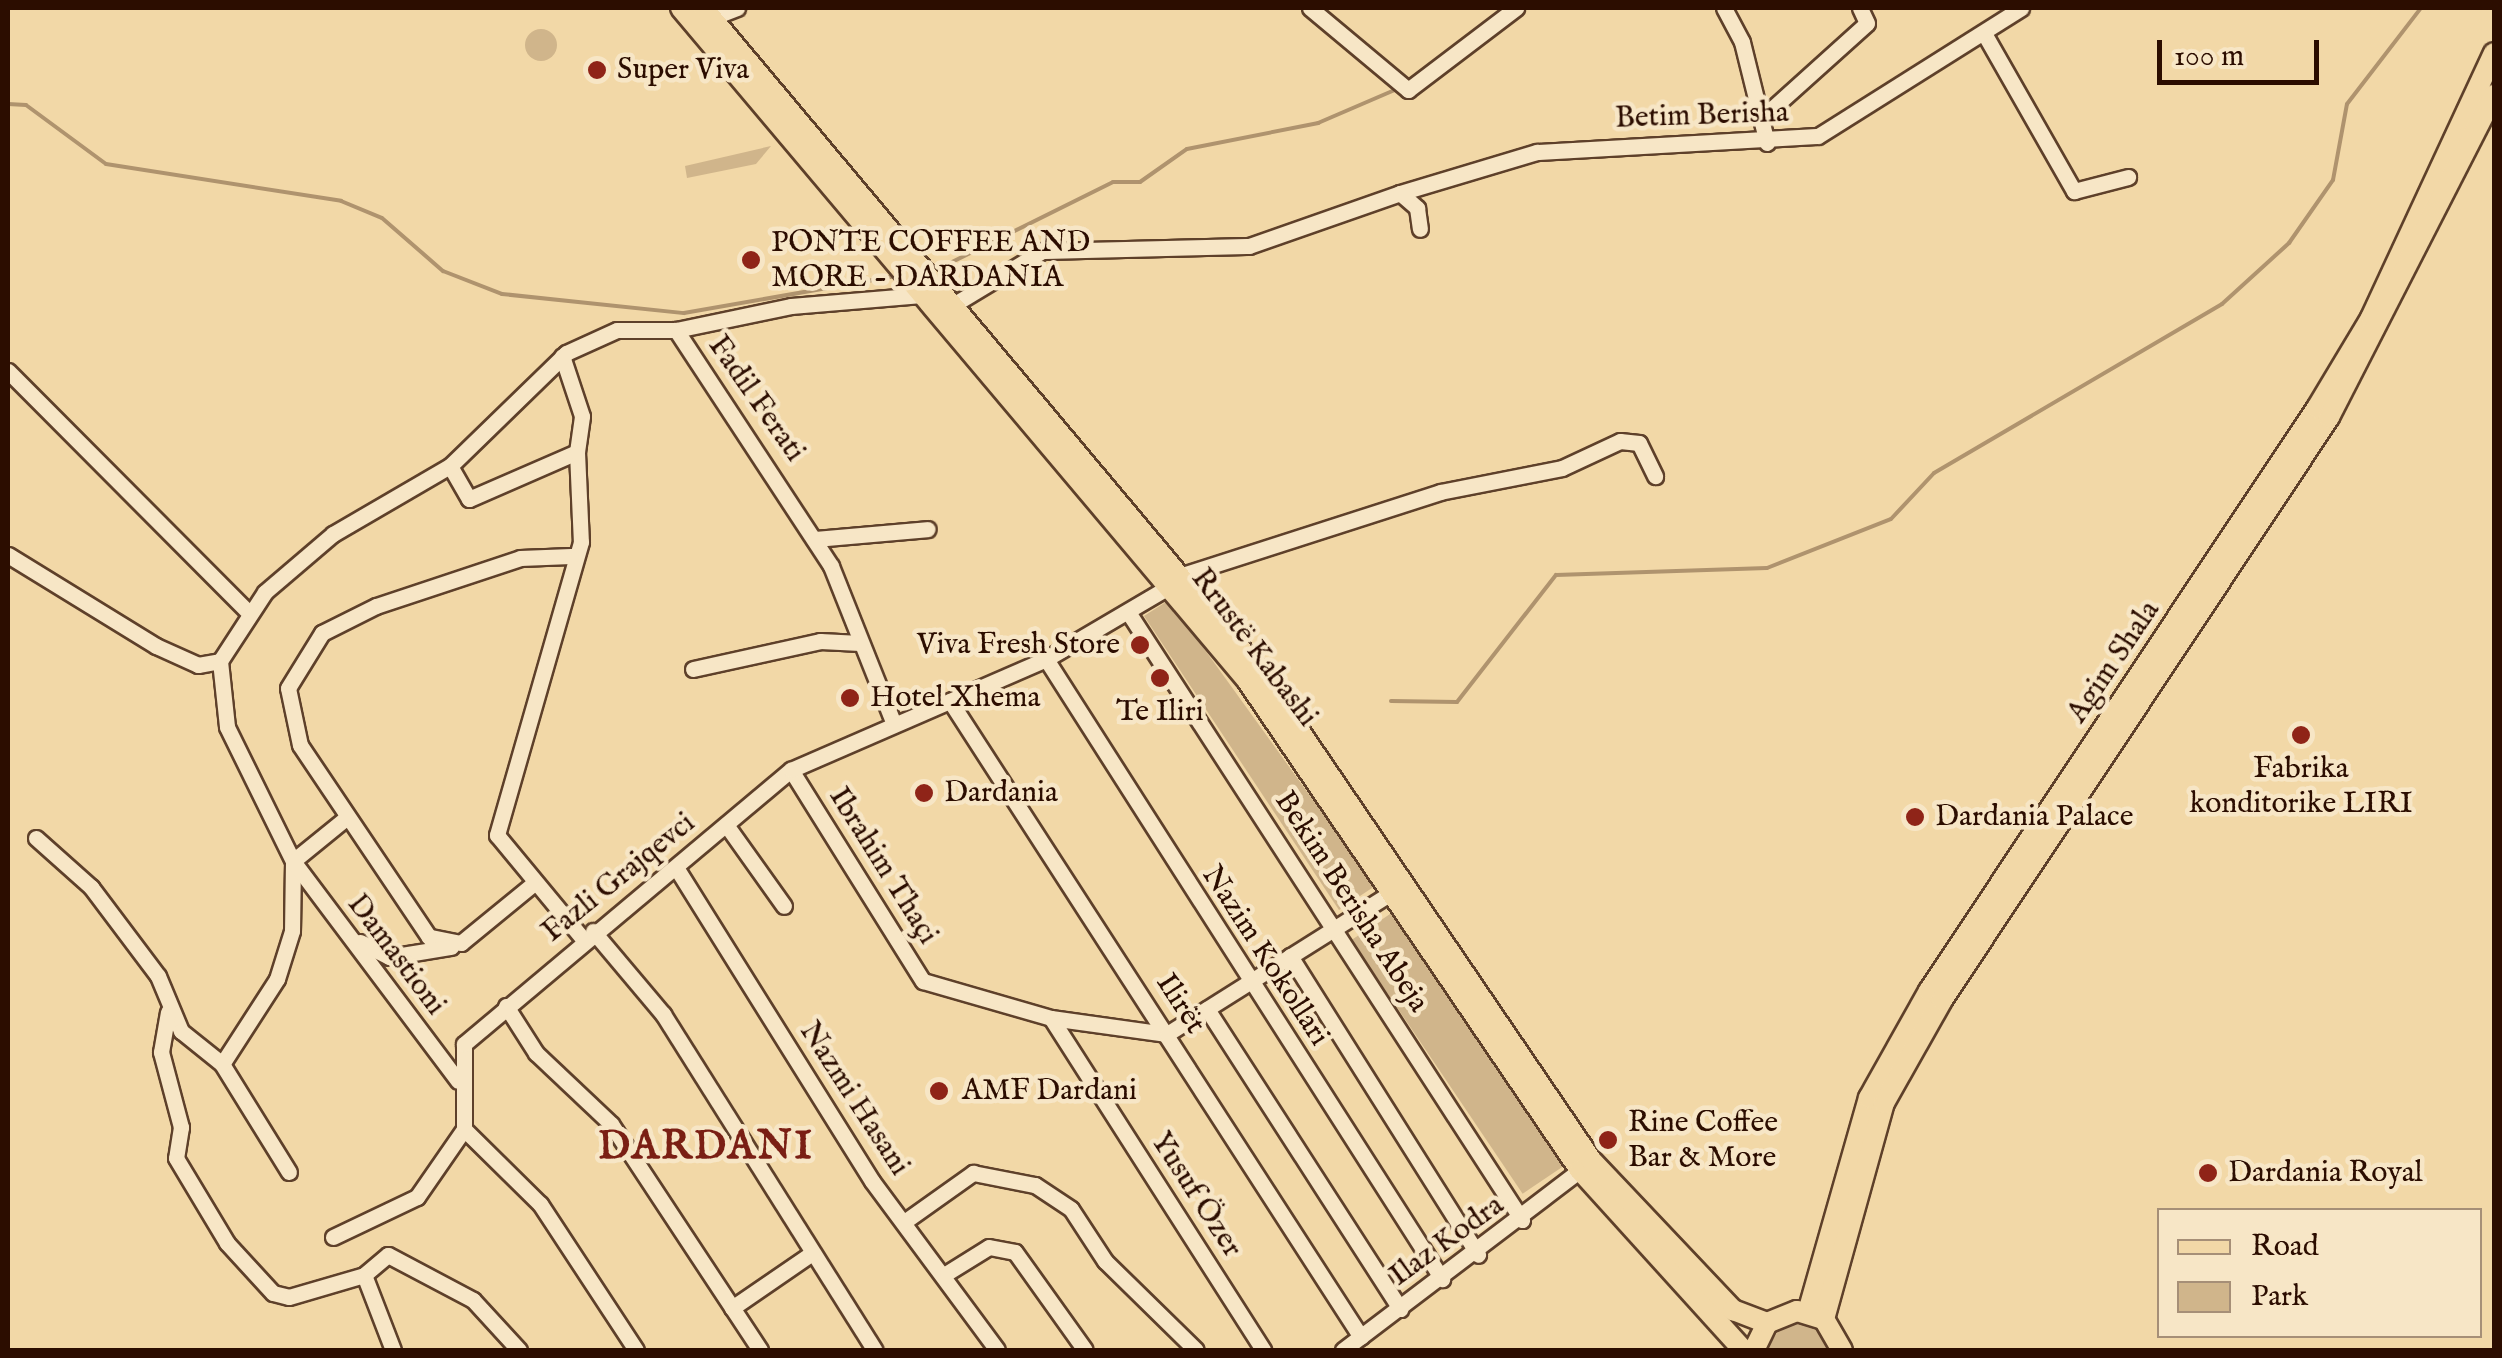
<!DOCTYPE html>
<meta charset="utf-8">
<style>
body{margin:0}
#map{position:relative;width:2502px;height:1358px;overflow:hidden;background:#f2d8a7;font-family:"IM FELL English",serif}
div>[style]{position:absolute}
.green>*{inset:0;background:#d0b58b;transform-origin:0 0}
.round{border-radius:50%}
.stream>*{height:4px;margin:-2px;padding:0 2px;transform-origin:2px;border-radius:2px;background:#af936e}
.roads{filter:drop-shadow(2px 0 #5e402a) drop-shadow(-2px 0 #5e402a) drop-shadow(0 2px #5e402a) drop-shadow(0 -2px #5e402a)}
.minor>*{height:15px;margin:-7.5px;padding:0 7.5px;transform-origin:7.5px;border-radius:7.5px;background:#f7e6c6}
.major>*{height:20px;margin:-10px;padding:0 10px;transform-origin:10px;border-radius:10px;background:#f2d8a7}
.dots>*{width:28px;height:28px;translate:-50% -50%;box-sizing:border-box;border:5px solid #f7e6c6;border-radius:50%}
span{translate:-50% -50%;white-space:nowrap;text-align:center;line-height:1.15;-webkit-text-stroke:9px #f7e6c6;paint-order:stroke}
.poi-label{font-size:30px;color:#2c0d00}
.left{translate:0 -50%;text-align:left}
.right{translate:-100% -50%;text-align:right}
.street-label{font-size:30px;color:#2c0d00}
.district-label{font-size:40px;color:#7a1f14;font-weight:700;letter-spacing:2.5px}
.frame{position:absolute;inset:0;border:10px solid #2c0d00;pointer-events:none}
.legend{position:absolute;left:2157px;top:1208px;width:325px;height:130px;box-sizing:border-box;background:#f7e6c6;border:2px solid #a68f77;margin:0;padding:12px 18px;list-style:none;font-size:30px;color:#2c0d00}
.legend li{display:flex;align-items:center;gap:20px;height:50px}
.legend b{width:50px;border:2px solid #a68f77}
.scale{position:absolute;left:2157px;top:40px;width:162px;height:45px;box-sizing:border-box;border:5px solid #2c0d00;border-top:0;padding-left:12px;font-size:30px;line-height:35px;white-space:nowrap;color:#2c0d00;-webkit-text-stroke:8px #f7e6c6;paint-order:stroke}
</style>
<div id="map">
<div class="green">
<i class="round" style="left:525px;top:29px;width:32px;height:32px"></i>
<i style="clip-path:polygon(771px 146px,756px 164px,687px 178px,685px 166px)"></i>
<i style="clip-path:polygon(1169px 600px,1375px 886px,1339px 910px,1144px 616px)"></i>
<i style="left:1393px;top:912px;width:306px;height:50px;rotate:56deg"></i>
<i style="clip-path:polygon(1803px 1321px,1823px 1330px,1832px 1350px,1766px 1350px,1782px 1325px)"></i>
</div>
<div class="stream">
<i style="left:8px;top:104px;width:18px;rotate:3deg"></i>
<i style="left:26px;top:105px;width:99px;rotate:36.4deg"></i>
<i style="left:106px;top:164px;width:238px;rotate:8.9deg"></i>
<i style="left:341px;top:201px;width:44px;rotate:22.5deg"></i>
<i style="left:382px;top:218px;width:81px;rotate:41deg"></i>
<i style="left:443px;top:271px;width:63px;rotate:21.3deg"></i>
<i style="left:502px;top:294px;width:183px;rotate:6deg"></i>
<i style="left:684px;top:313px;width:215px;rotate:-9.9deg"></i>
<i style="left:946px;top:265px;width:186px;rotate:-26.4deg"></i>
<i style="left:1113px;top:182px;width:27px"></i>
<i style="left:1140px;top:182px;width:57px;rotate:-35.1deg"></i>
<i style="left:1187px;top:149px;width:134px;rotate:-11.2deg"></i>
<i style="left:1318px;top:123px;width:86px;rotate:-23.3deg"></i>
<i style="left:1391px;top:701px;width:66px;rotate:0.9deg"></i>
<i style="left:1457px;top:702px;width:161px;rotate:-52.1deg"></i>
<i style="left:1556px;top:575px;width:211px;rotate:-1.9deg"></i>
<i style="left:1767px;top:568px;width:133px;rotate:-21.6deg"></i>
<i style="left:1891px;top:519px;width:63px;rotate:-46.9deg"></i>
<i style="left:1934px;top:473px;width:334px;rotate:-30.4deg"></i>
<i style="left:2222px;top:304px;width:91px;rotate:-42.3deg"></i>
<i style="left:2289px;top:243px;width:77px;rotate:-55.1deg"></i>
<i style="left:2333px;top:180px;width:77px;rotate:-79.6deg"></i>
<i style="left:2347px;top:104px;width:121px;rotate:-52.4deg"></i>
</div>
<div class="roads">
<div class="minor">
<i style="left:1310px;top:8px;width:128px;rotate:39.9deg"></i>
<i style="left:1408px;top:90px;width:136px;rotate:-37.2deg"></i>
<i style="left:1724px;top:8px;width:38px;rotate:62deg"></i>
<i style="left:1742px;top:42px;width:104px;rotate:76.1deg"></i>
<i style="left:711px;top:18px;width:28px;rotate:-21deg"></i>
<i style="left:1985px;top:35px;width:180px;rotate:60.3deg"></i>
<i style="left:2074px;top:191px;width:56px;rotate:-14.5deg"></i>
<i style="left:1765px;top:115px;width:137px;rotate:-42deg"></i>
<i style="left:1867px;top:23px;width:17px;rotate:-115deg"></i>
<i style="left:1400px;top:193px;width:143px;rotate:-16.7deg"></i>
<i style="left:1537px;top:152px;width:281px;rotate:-3.3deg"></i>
<i style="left:1818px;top:136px;width:240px;rotate:-32.2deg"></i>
<i style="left:953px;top:305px;width:104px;rotate:-31.2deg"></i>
<i style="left:1042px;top:251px;width:207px;rotate:-1.4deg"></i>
<i style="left:1249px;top:246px;width:160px;rotate:-19.3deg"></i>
<i style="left:1400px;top:193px;width:23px;rotate:41deg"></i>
<i style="left:1417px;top:208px;width:21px;rotate:82deg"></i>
<i style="left:676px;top:330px;width:117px;rotate:-11.8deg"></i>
<i style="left:791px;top:306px;width:131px;rotate:-4.8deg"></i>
<i style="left:8px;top:371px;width:337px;rotate:45.1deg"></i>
<i style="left:577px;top:452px;width:90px;rotate:87.5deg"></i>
<i style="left:581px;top:542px;width:305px;rotate:106deg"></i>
<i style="left:497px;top:835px;width:135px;rotate:50.4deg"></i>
<i style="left:450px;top:466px;width:38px;rotate:60deg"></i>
<i style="left:469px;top:499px;width:118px;rotate:-23.5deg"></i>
<i style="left:577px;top:452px;width:36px;rotate:-82deg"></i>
<i style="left:582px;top:416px;width:63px;rotate:-108.4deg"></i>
<i style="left:814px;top:539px;width:114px;rotate:-5deg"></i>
<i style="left:8px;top:555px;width:174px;rotate:31.6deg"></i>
<i style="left:156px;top:646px;width:46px;rotate:24.3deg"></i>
<i style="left:198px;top:665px;width:22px;rotate:-10deg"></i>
<i style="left:220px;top:661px;width:82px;rotate:-56.9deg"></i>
<i style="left:265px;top:592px;width:89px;rotate:-40.5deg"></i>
<i style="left:333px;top:534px;width:135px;rotate:-30.2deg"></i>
<i style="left:450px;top:466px;width:162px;rotate:-44.2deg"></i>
<i style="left:566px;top:353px;width:56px;rotate:-24.3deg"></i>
<i style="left:617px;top:330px;width:59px"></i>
<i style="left:676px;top:330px;width:282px;rotate:56.7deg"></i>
<i style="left:831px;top:566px;width:168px;rotate:68.3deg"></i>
<i style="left:1182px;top:575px;width:271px;rotate:-17.8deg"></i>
<i style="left:1440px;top:492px;width:124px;rotate:-11.1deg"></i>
<i style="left:1562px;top:468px;width:64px;rotate:-25deg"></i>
<i style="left:1620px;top:441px;width:19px;rotate:6deg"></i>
<i style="left:1639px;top:443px;width:37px;rotate:64deg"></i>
<i style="left:1130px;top:615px;width:721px;rotate:57.06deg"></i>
<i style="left:1046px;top:659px;width:736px;rotate:57.43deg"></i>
<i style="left:220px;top:661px;width:66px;rotate:83.9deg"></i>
<i style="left:227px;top:727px;width:149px;rotate:63.8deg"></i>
<i style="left:293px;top:861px;width:70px;rotate:90.8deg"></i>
<i style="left:292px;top:931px;width:50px;rotate:107.4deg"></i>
<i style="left:277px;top:979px;width:101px;rotate:122.9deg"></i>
<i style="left:693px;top:669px;width:130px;rotate:-12.4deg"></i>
<i style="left:820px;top:641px;width:40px;rotate:2.9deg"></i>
<i style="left:950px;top:701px;width:757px;rotate:57.13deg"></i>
<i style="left:791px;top:770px;width:249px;rotate:58deg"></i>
<i style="left:923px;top:981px;width:133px;rotate:16.1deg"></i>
<i style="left:1051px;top:1018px;width:117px;rotate:7.9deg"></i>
<i style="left:1167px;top:1034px;width:275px;rotate:-32.2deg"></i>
<i style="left:346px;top:818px;width:68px;rotate:140.9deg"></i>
<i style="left:293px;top:861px;width:275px;rotate:53.1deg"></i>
<i style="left:727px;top:826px;width:98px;rotate:54.5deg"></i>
<i style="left:36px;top:838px;width:74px;rotate:41.7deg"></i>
<i style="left:91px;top:887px;width:111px;rotate:53deg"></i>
<i style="left:158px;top:976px;width:60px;rotate:67.3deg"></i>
<i style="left:181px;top:1031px;width:53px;rotate:38.8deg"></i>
<i style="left:222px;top:1064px;width:127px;rotate:58.2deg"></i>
<i style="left:677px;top:869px;width:368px;rotate:58deg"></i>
<i style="left:872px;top:1181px;width:210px;rotate:53.5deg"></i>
<i style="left:533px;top:884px;width:93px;rotate:140.7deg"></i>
<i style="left:461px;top:943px;width:33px;rotate:-169deg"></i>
<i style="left:429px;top:937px;width:231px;rotate:-123.9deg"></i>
<i style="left:300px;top:745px;width:58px;rotate:-101.9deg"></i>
<i style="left:288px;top:688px;width:65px;rotate:-58.3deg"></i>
<i style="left:322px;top:633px;width:60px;rotate:-26.6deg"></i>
<i style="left:376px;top:606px;width:152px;rotate:-18.4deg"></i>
<i style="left:520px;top:558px;width:51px;rotate:-2.2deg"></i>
<i style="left:593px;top:931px;width:109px;rotate:49.9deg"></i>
<i style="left:663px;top:1014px;width:397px;rotate:57.8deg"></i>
<i style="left:360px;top:942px;width:33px;rotate:27deg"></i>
<i style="left:389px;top:957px;width:63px;rotate:-9.2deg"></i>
<i style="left:1290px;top:956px;width:353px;rotate:57.8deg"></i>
<i style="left:506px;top:1006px;width:56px;rotate:57.4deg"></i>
<i style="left:536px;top:1053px;width:103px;rotate:43.4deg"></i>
<i style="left:611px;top:1124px;width:271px;rotate:56.6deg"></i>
<i style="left:1207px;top:1009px;width:357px;rotate:57.2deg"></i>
<i style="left:168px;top:1012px;width:41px;rotate:99.9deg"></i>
<i style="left:161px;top:1052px;width:78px;rotate:75.1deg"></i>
<i style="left:181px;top:1127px;width:31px;rotate:99deg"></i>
<i style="left:176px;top:1158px;width:99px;rotate:59deg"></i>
<i style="left:227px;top:1243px;width:68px;rotate:47.4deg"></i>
<i style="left:273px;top:1293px;width:16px;rotate:14deg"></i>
<i style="left:289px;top:1297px;width:78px;rotate:-16.3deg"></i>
<i style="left:1051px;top:1018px;width:394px;rotate:57.4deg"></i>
<i style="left:904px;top:1222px;width:85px;rotate:-35.4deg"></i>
<i style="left:973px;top:1173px;width:63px;rotate:11deg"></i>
<i style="left:1035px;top:1185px;width:43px;rotate:33.7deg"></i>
<i style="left:1071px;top:1209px;width:62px;rotate:56.8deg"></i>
<i style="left:1105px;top:1261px;width:127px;rotate:44.4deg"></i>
<i style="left:333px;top:1237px;width:93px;rotate:-25.5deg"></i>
<i style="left:417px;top:1197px;width:83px;rotate:-55.3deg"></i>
<i style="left:947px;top:1273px;width:49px;rotate:-31.8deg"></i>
<i style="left:989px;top:1247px;width:26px;rotate:11deg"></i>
<i style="left:1015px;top:1252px;width:120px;rotate:54.5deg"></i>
<i style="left:732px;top:1308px;width:97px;rotate:-34.5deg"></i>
<i style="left:393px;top:1350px;width:80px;rotate:-111.1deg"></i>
<i style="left:364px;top:1275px;width:31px;rotate:-40deg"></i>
<i style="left:388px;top:1255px;width:96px;rotate:27.9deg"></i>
<i style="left:473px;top:1300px;width:68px;rotate:47.4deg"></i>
<i style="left:636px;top:1350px;width:175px;rotate:-123.3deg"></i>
<i style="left:540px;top:1204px;width:107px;rotate:-135.4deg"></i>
<i style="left:464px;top:1129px;width:85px;rotate:-90deg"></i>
<i style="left:464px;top:1044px;width:427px;rotate:-40deg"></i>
<i style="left:791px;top:770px;width:278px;rotate:-23.5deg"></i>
<i style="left:1046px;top:659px;width:144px;rotate:-30.5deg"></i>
<i style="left:1343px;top:1350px;width:298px;rotate:-37.2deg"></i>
</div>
<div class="major">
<i style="left:681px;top:8px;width:879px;rotate:49.89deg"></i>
<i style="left:1247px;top:680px;width:592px;rotate:55.8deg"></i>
<i style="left:1580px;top:1170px;width:243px;rotate:47.8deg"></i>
<i style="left:703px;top:8px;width:862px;rotate:50.03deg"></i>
<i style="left:1257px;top:669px;width:594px;rotate:55.77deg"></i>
<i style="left:1591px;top:1160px;width:207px;rotate:46.6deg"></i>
<i style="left:1733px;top:1310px;width:36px;rotate:21deg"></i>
<i style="left:1808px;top:1312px;width:223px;rotate:-74.1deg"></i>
<i style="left:1869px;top:1098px;width:123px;rotate:-60.7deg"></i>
<i style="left:1929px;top:991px;width:700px;rotate:-56.36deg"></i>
<i style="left:2317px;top:408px;width:105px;rotate:-59deg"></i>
<i style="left:2371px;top:318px;width:292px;rotate:-65.1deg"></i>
<i style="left:1824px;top:1319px;width:224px;rotate:-74.5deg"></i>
<i style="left:1884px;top:1103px;width:118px;rotate:-60.6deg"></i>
<i style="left:1942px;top:1000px;width:700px;rotate:-56.42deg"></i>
<i style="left:2329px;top:417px;width:362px;rotate:-62.9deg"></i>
<i style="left:1754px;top:1350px;width:30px;rotate:-64deg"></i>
<i style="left:1767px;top:1323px;width:32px;rotate:-22deg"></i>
<i style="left:1797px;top:1311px;width:28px;rotate:17deg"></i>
<i style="left:1824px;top:1319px;width:36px;rotate:60deg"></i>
</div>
</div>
<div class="dots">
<i style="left:597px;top:70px;background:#8f2418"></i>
<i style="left:751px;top:260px;background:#8f2418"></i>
<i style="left:1140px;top:645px;background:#8f2418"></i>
<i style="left:1160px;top:678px;background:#8f2418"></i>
<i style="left:850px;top:698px;background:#8f2418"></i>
<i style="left:2301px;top:735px;background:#8f2418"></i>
<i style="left:924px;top:793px;background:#8f2418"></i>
<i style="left:1915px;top:817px;background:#8f2418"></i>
<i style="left:939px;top:1091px;background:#8f2418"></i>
<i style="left:1608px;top:1140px;background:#8f2418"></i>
<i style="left:2208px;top:1173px;background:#8f2418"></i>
</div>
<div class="poi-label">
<span class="left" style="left:617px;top:70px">Super Viva</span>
<span class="left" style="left:771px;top:260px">PONTE COFFEE AND<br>MORE - DARDANIA</span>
<span class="right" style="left:1120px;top:645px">Viva Fresh Store</span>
<span class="left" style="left:870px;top:698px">Hotel Xhema</span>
<span style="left:1160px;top:712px">Te Iliri</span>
<span style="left:2301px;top:786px">Fabrika<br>konditorike LIRI</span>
<span class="left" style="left:944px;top:793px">Dardania</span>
<span class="left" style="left:1935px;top:817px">Dardania Palace</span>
<span class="left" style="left:962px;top:1091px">AMF Dardani</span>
<span class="left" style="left:1628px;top:1140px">Rine Coffee<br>Bar &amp; More</span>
<span class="left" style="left:2228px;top:1173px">Dardania Royal</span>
</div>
<div class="street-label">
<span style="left:1702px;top:116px;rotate:-2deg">Betim Berisha</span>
<span style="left:756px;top:399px;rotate:55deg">Fadil Ferati</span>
<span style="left:1254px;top:648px;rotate:53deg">Rrustë Kabashi</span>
<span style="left:2114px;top:662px;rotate:-56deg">Agim Shala</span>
<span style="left:883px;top:866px;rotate:58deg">Ibrahim Thaçi</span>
<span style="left:619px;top:878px;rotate:-39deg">Fazli Grajqevci</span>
<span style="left:1351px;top:902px;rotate:57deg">Bekim Berisha Abeja</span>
<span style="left:396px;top:955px;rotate:53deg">Damastioni</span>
<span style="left:1265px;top:956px;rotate:57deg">Nazim Kokollari</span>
<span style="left:1180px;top:1004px;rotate:57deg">Ilirët</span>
<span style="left:854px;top:1099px;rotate:57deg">Nazmi Hasani</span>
<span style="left:1196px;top:1195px;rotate:57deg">Yusuf Özer</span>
<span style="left:1447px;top:1241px;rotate:-36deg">Ilaz Kodra</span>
</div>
<div class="district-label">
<span style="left:706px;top:1148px">DARDANI</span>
</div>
<div class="frame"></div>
<ul class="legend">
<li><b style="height:12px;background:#f2d8a7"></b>Road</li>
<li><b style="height:28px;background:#d0b58b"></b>Park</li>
</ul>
<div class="scale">100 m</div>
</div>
